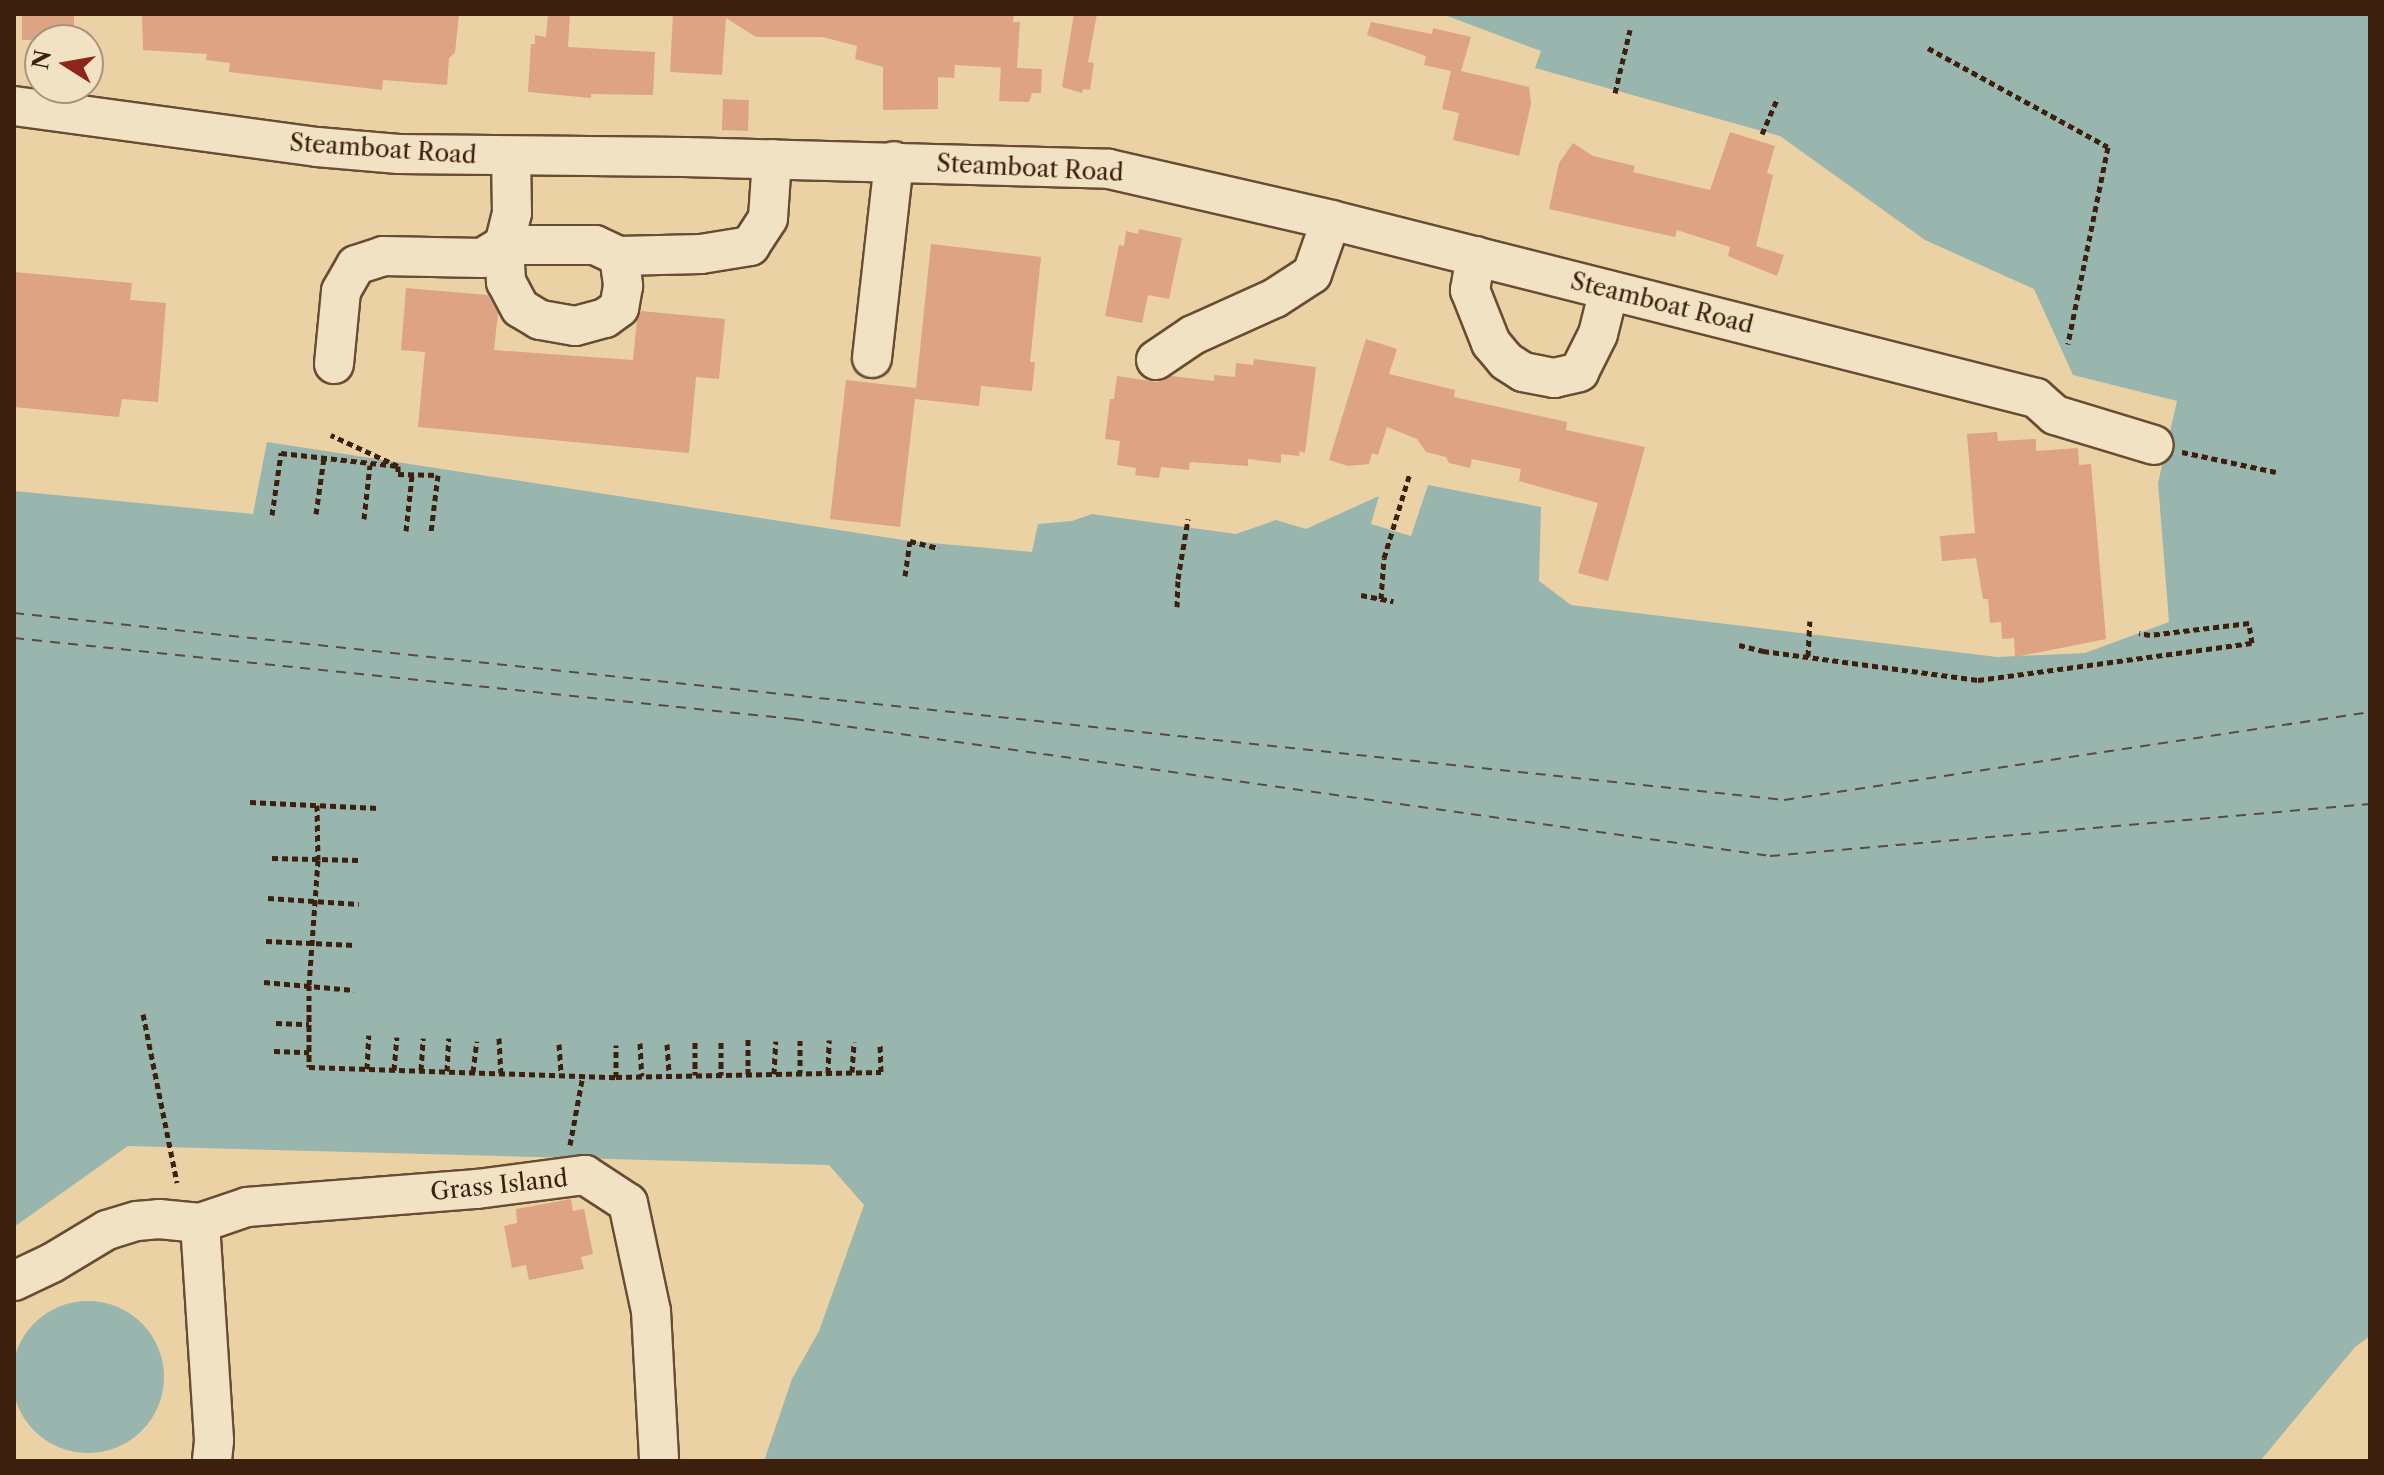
<!DOCTYPE html>
<style>
body{margin:0}
#map{position:relative;width:2384px;height:1475px;overflow:hidden;background:#ead2a5;font-family:"Libre Caslon Text",serif}
div>[style]{position:absolute}
.water>*{inset:0;background:#98b6ad}
.round{border-radius:50%}
.ferry>*{height:2px;margin-top:-1px;transform-origin:0;background:repeating-linear-gradient(90deg,#584c3e 0 10px,transparent 0 18px)}
.building>*{inset:0;background:#dda382;transform-origin:0 0}
.path>*{height:5px;margin-top:-2.5px;transform-origin:0;background:repeating-linear-gradient(90deg,#3d1f0e 0 6px,transparent 0 10px)}
.roads{filter:drop-shadow(2px 0 #684c34) drop-shadow(-2px 0 #684c34) drop-shadow(0 2px #684c34) drop-shadow(0 -2px #684c34)}
.minor>*{height:38px;margin:-19px;padding:0 19px;transform-origin:19px;border-radius:19px;background:#f1e2c4}
span{translate:-50% -50%;white-space:nowrap;text-align:center;line-height:1.15;-webkit-text-stroke:7px #f1e2c4;paint-order:stroke}
.street-label{font-size:24px;color:#3d1f0e}
.frame{position:absolute;inset:0;border:16px solid #3d1f0e;pointer-events:none}
.north{position:absolute;left:24px;top:24px;width:80px;height:80px;box-sizing:border-box;background:#f1e2c4;border:2px solid #a9947b;border-radius:50%;rotate:281deg;font-size:22px;font-weight:700;line-height:32px;text-align:center;color:#3d1f0e}
.north::after{content:'';display:block;margin:auto;width:28px;height:36px;background:#8f2418;clip-path:polygon(50% 0,100% 100%,50% 72%,0 100%)}
</style>
<div id="map">
<div class="water">
<i style="clip-path:polygon(1442px 14px,2370px 14px,2370px 1336px,2355px 1347px,2260px 1461px,764px 1461px,792px 1379px,819px 1331px,864px 1205px,829px 1165px,128px 1146px,14px 1227px,14px 491px,253px 514px,267px 442px,910px 541px,1032px 552px,1038px 524px,1072px 521px,1092px 514px,1236px 534px,1276px 520px,1306px 529px,1379px 496px,1371px 524px,1411px 536px,1428px 485px,1541px 507px,1539px 581px,1571px 605px,1997px 657px,2085px 653px,2169px 622px,2158px 483px,2177px 401px,2073px 375px,2034px 289px,1925px 240px,1780px 136px,1535px 68px,1541px 51px)"></i>
<i class="round" style="left:12px;top:1301px;width:152px;height:152px"></i>
</div>
<div class="ferry">
<i style="left:14px;top:613px;width:1780px;rotate:6.03deg"></i>
<i style="left:1784px;top:800px;width:593px;rotate:-8.54deg"></i>
<i style="left:14px;top:638px;width:784px;rotate:5.93deg"></i>
<i style="left:794px;top:719px;width:986px;rotate:7.99deg"></i>
<i style="left:1770px;top:856px;width:602px;rotate:-4.95deg"></i>
</div>
<div class="building">
<i style="left:22px;top:14px;width:52px;height:26px"></i>
<i style="clip-path:polygon(142px 14px,459px 14px,455px 53px,449px 58px,447px 85px,383px 80px,382px 90px,229px 72px,230px 63px,206px 60px,207px 54px,143px 50px)"></i>
<i style="clip-path:polygon(548px 14px,570px 14px,568px 47px,655px 52px,653px 95px,591px 94px,591px 98px,528px 92px,531px 44px,535px 44px,535px 35px,546px 37px)"></i>
<i style="clip-path:polygon(673px 14px,1014px 15px,1013px 22px,1020px 22px,1017px 68px,1042px 69px,1041px 93px,1032px 93px,1029px 102px,999px 101px,1001px 67px,1008px 68px,955px 65px,954px 78px,938px 77px,938px 109px,883px 110px,883px 67px,855px 59px,857px 46px,823px 37px,756px 37px,726px 18px,722px 75px,670px 72px)"></i>
<i style="clip-path:polygon(1074px 14px,1097px 14px,1088px 62px,1094px 63px,1090px 90px,1083px 89px,1082px 93px,1062px 87px)"></i>
<i style="clip-path:polygon(1371px 22px,1432px 34px,1433px 28px,1471px 37px,1461px 71px,1529px 87px,1531px 104px,1519px 156px,1453px 140px,1459px 113px,1442px 109px,1451px 71px,1424px 65px,1426px 56px,1367px 35px)"></i>
<i style="left:723px;top:99px;width:26px;height:31px;rotate:2deg"></i>
<i style="clip-path:polygon(1730px 132px,1775px 146px,1767px 173px,1773px 175px,1756px 246px,1784px 255px,1777px 276px,1728px 256px,1730px 247px,1677px 230px,1675px 237px,1549px 209px,1559px 163px,1573px 143px,1593px 156px,1635px 166px,1633px 172px,1710px 190px)"></i>
<i style="clip-path:polygon(1139px 229px,1182px 238px,1169px 299px,1148px 295px,1142px 323px,1105px 316px,1119px 245px,1124px 246px,1126px 231px,1138px 234px)"></i>
<i style="clip-path:polygon(931px 244px,1041px 257px,1030px 362px,1035px 362px,1032px 391px,981px 386px,979px 406px,915px 399px,900px 527px,830px 519px,846px 380px,916px 388px)"></i>
<i style="clip-path:polygon(14px 272px,132px 283px,130px 300px,166px 303px,158px 402px,122px 399px,119px 417px,14px 407px)"></i>
<i style="clip-path:polygon(406px 288px,488px 295px,498px 313px,494px 350px,633px 360px,637px 319px,641px 311px,725px 319px,719px 379px,696px 377px,689px 453px,418px 427px,425px 352px,401px 350px)"></i>
<i style="clip-path:polygon(1366px 339px,1397px 349px,1389px 374px,1455px 390px,1454px 397px,1567px 422px,1566px 430px,1645px 447px,1608px 581px,1578px 573px,1598px 503px,1519px 481px,1521px 469px,1472px 459px,1470px 468px,1449px 463px,1446px 457px,1426px 452px,1417px 439px,1387px 427px,1378px 455px,1372px 453px,1369px 464px,1348px 466px,1329px 460px)"></i>
<i style="clip-path:polygon(1254px 359px,1316px 367px,1305px 453px,1300px 451px,1299px 456px,1281px 454px,1281px 463px,1248px 459px,1248px 466px,1190px 462px,1189px 470px,1161px 467px,1159px 478px,1135px 475px,1136px 468px,1117px 465px,1120px 441px,1105px 439px,1110px 399px,1114px 399px,1117px 376px,1157px 382px,1171px 376px,1214px 381px,1214px 375px,1235px 377px,1236px 363px,1253px 365px)"></i>
<i style="clip-path:polygon(1997px 432px,1998px 441px,2036px 439px,2036px 451px,2078px 448px,2079px 465px,2091px 464px,2106px 639px,2015px 657px,2014px 638px,2002px 639px,2001px 622px,1990px 623px,1988px 599px,1983px 599px,1976px 558px,1942px 561px,1940px 536px,1975px 533px,1967px 434px)"></i>
<i style="clip-path:polygon(571px 1199px,573px 1211px,584px 1209px,593px 1254px,581px 1257px,584px 1269px,529px 1280px,526px 1265px,512px 1268px,504px 1226px,517px 1223px,516px 1209px)"></i>
</div>
<div class="path">
<i style="left:1928px;top:48px;width:205px;rotate:28.8deg"></i>
<i style="left:2108px;top:147px;width:201px;rotate:101.5deg"></i>
<i style="left:1615px;top:93px;width:65px;rotate:-76.6deg"></i>
<i style="left:1762px;top:134px;width:40px;rotate:-66.6deg"></i>
<i style="left:2182px;top:452px;width:96px;rotate:12deg"></i>
<i style="left:398px;top:466px;width:8px;rotate:90deg"></i>
<i style="left:398px;top:474px;width:40px;rotate:1.4deg"></i>
<i style="left:438px;top:475px;width:57px;rotate:97deg"></i>
<i style="left:316px;top:514px;width:57px;rotate:-81.9deg"></i>
<i style="left:272px;top:515px;width:63px;rotate:-81.7deg"></i>
<i style="left:281px;top:453px;width:118px;rotate:6.3deg"></i>
<i style="left:398px;top:466px;width:74px;rotate:-155.2deg"></i>
<i style="left:364px;top:519px;width:54px;rotate:-83.7deg"></i>
<i style="left:406px;top:531px;width:55px;rotate:-83.8deg"></i>
<i style="left:905px;top:576px;width:35px;rotate:-82deg"></i>
<i style="left:910px;top:541px;width:30px;rotate:14deg"></i>
<i style="left:1361px;top:595px;width:33px;rotate:11deg"></i>
<i style="left:1381px;top:599px;width:41px;rotate:-85.8deg"></i>
<i style="left:1384px;top:558px;width:89px;rotate:-73deg"></i>
<i style="left:1177px;top:607px;width:28px;rotate:-88deg"></i>
<i style="left:1178px;top:579px;width:61px;rotate:-80.5deg"></i>
<i style="left:1739px;top:645px;width:25px;rotate:14deg"></i>
<i style="left:1763px;top:651px;width:217px;rotate:7.7deg"></i>
<i style="left:1978px;top:680px;width:276px;rotate:-7.7deg"></i>
<i style="left:2252px;top:643px;width:20px;rotate:-99deg"></i>
<i style="left:2249px;top:623px;width:100px;rotate:173.1deg"></i>
<i style="left:2150px;top:635px;width:11px;rotate:-170deg"></i>
<i style="left:1808px;top:656px;width:35px;rotate:-87deg"></i>
<i style="left:250px;top:802px;width:129px;rotate:2.7deg"></i>
<i style="left:317px;top:805px;width:55px;rotate:89deg"></i>
<i style="left:318px;top:860px;width:125px;rotate:94.1deg"></i>
<i style="left:309px;top:985px;width:82px;rotate:90deg"></i>
<i style="left:309px;top:1067px;width:307px;rotate:1.9deg"></i>
<i style="left:616px;top:1077px;width:265px;rotate:-1.1deg"></i>
<i style="left:881px;top:1072px;width:28px;rotate:-92deg"></i>
<i style="left:272px;top:858px;width:87px;rotate:1.3deg"></i>
<i style="left:268px;top:898px;width:91px;rotate:3.8deg"></i>
<i style="left:266px;top:941px;width:90px;rotate:2.5deg"></i>
<i style="left:264px;top:982px;width:90px;rotate:5.1deg"></i>
<i style="left:143px;top:1014px;width:172px;rotate:78.6deg"></i>
<i style="left:276px;top:1023px;width:33px;rotate:2deg"></i>
<i style="left:499px;top:1038px;width:35px;rotate:87deg"></i>
<i style="left:748px;top:1039px;width:35px;rotate:90deg"></i>
<i style="left:800px;top:1040px;width:33px;rotate:90deg"></i>
<i style="left:695px;top:1042px;width:33px;rotate:90deg"></i>
<i style="left:721px;top:1042px;width:33px;rotate:90deg"></i>
<i style="left:640px;top:1043px;width:33px;rotate:87deg"></i>
<i style="left:559px;top:1044px;width:31px;rotate:86deg"></i>
<i style="left:667px;top:1044px;width:32px;rotate:86deg"></i>
<i style="left:274px;top:1051px;width:35px;rotate:2deg"></i>
<i style="left:367px;top:1069px;width:34px;rotate:-87deg"></i>
<i style="left:394px;top:1070px;width:33px;rotate:-85deg"></i>
<i style="left:421px;top:1070px;width:32px;rotate:-86deg"></i>
<i style="left:447px;top:1071px;width:33px;rotate:-87deg"></i>
<i style="left:473px;top:1072px;width:31px;rotate:-83deg"></i>
<i style="left:852px;top:1072px;width:30px;rotate:-86deg"></i>
<i style="left:828px;top:1073px;width:33px;rotate:-88deg"></i>
<i style="left:774px;top:1074px;width:33px;rotate:-87deg"></i>
<i style="left:616px;top:1077px;width:32px;rotate:-90deg"></i>
<i style="left:570px;top:1145px;width:71px;rotate:-79.5deg"></i>
</div>
<div class="roads">
<div class="minor">
<i style="left:14px;top:106px;width:306px;rotate:7.7deg"></i>
<i style="left:317px;top:147px;width:82px;rotate:4.9deg"></i>
<i style="left:399px;top:154px;width:285px;rotate:0.6deg"></i>
<i style="left:684px;top:157px;width:425px;rotate:1.6deg"></i>
<i style="left:1109px;top:169px;width:228px;rotate:12.9deg"></i>
<i style="left:1331px;top:220px;width:727px;rotate:14.17deg"></i>
<i style="left:2036px;top:398px;width:25px;rotate:42deg"></i>
<i style="left:2055px;top:415px;width:103px;rotate:16.9deg"></i>
<i style="left:504px;top:245px;width:91px"></i>
<i style="left:595px;top:245px;width:26px;rotate:25deg"></i>
<i style="left:619px;top:256px;width:30px;rotate:82deg"></i>
<i style="left:623px;top:286px;width:22px;rotate:100deg"></i>
<i style="left:619px;top:308px;width:17px;rotate:144deg"></i>
<i style="left:605px;top:318px;width:31px;rotate:165deg"></i>
<i style="left:575px;top:326px;width:36px;rotate:-170deg"></i>
<i style="left:540px;top:320px;width:23px;rotate:-149deg"></i>
<i style="left:520px;top:308px;width:30px;rotate:-118deg"></i>
<i style="left:506px;top:282px;width:37px;rotate:-93deg"></i>
<i style="left:619px;top:256px;width:82px;rotate:-1.4deg"></i>
<i style="left:701px;top:254px;width:50px;rotate:-9.3deg"></i>
<i style="left:750px;top:246px;width:33px;rotate:-57deg"></i>
<i style="left:768px;top:218px;width:59px;rotate:-86.1deg"></i>
<i style="left:1476px;top:256px;width:35px;rotate:100deg"></i>
<i style="left:1470px;top:290px;width:57px;rotate:68.4deg"></i>
<i style="left:1491px;top:343px;width:23px;rotate:50deg"></i>
<i style="left:1506px;top:361px;width:20px;rotate:33deg"></i>
<i style="left:1523px;top:372px;width:32px;rotate:11deg"></i>
<i style="left:1554px;top:378px;width:26px;rotate:-13deg"></i>
<i style="left:1579px;top:372px;width:42px;rotate:-63.4deg"></i>
<i style="left:1598px;top:334px;width:45px;rotate:-76deg"></i>
<i style="left:872px;top:358px;width:198px;rotate:-83.6deg"></i>
<i style="left:1156px;top:360px;width:45px;rotate:-34deg"></i>
<i style="left:1193px;top:335px;width:90px;rotate:-24.3deg"></i>
<i style="left:1275px;top:298px;width:44px;rotate:-33deg"></i>
<i style="left:1312px;top:274px;width:57px;rotate:-70.6deg"></i>
<i style="left:334px;top:364px;width:73px;rotate:-84.5deg"></i>
<i style="left:341px;top:291px;width:30px;rotate:-60deg"></i>
<i style="left:356px;top:265px;width:28px;rotate:-18deg"></i>
<i style="left:383px;top:256px;width:99px;rotate:1.2deg"></i>
<i style="left:482px;top:258px;width:26px;rotate:-31deg"></i>
<i style="left:504px;top:245px;width:33px;rotate:-76deg"></i>
<i style="left:512px;top:213px;width:57px;rotate:-91deg"></i>
<i style="left:200px;top:1223px;width:218px;rotate:86.3deg"></i>
<i style="left:214px;top:1441px;width:20px;rotate:96deg"></i>
<i style="left:14px;top:1281px;width:42px;rotate:-25.3deg"></i>
<i style="left:52px;top:1263px;width:64px;rotate:-31deg"></i>
<i style="left:107px;top:1230px;width:31px;rotate:-17deg"></i>
<i style="left:137px;top:1221px;width:22px;rotate:-5deg"></i>
<i style="left:159px;top:1219px;width:41px;rotate:5.6deg"></i>
<i style="left:200px;top:1223px;width:50px;rotate:-18.8deg"></i>
<i style="left:247px;top:1207px;width:231px;rotate:-4.5deg"></i>
<i style="left:477px;top:1189px;width:109px;rotate:-7.4deg"></i>
<i style="left:585px;top:1175px;width:51px;rotate:33.1deg"></i>
<i style="left:628px;top:1203px;width:110px;rotate:78deg"></i>
<i style="left:651px;top:1311px;width:150px;rotate:86.9deg"></i>
</div>
</div>
<div class="street-label">
<span style="left:383px;top:149px;rotate:4deg">Steamboat Road</span>
<span style="left:1030px;top:168px;rotate:3deg">Steamboat Road</span>
<span style="left:1662px;top:303px;rotate:14deg">Steamboat Road</span>
<span style="left:499px;top:1185px;rotate:-6deg">Grass Island</span>
</div>
<div class="frame"></div>
<div class="north">N</div>
</div>
